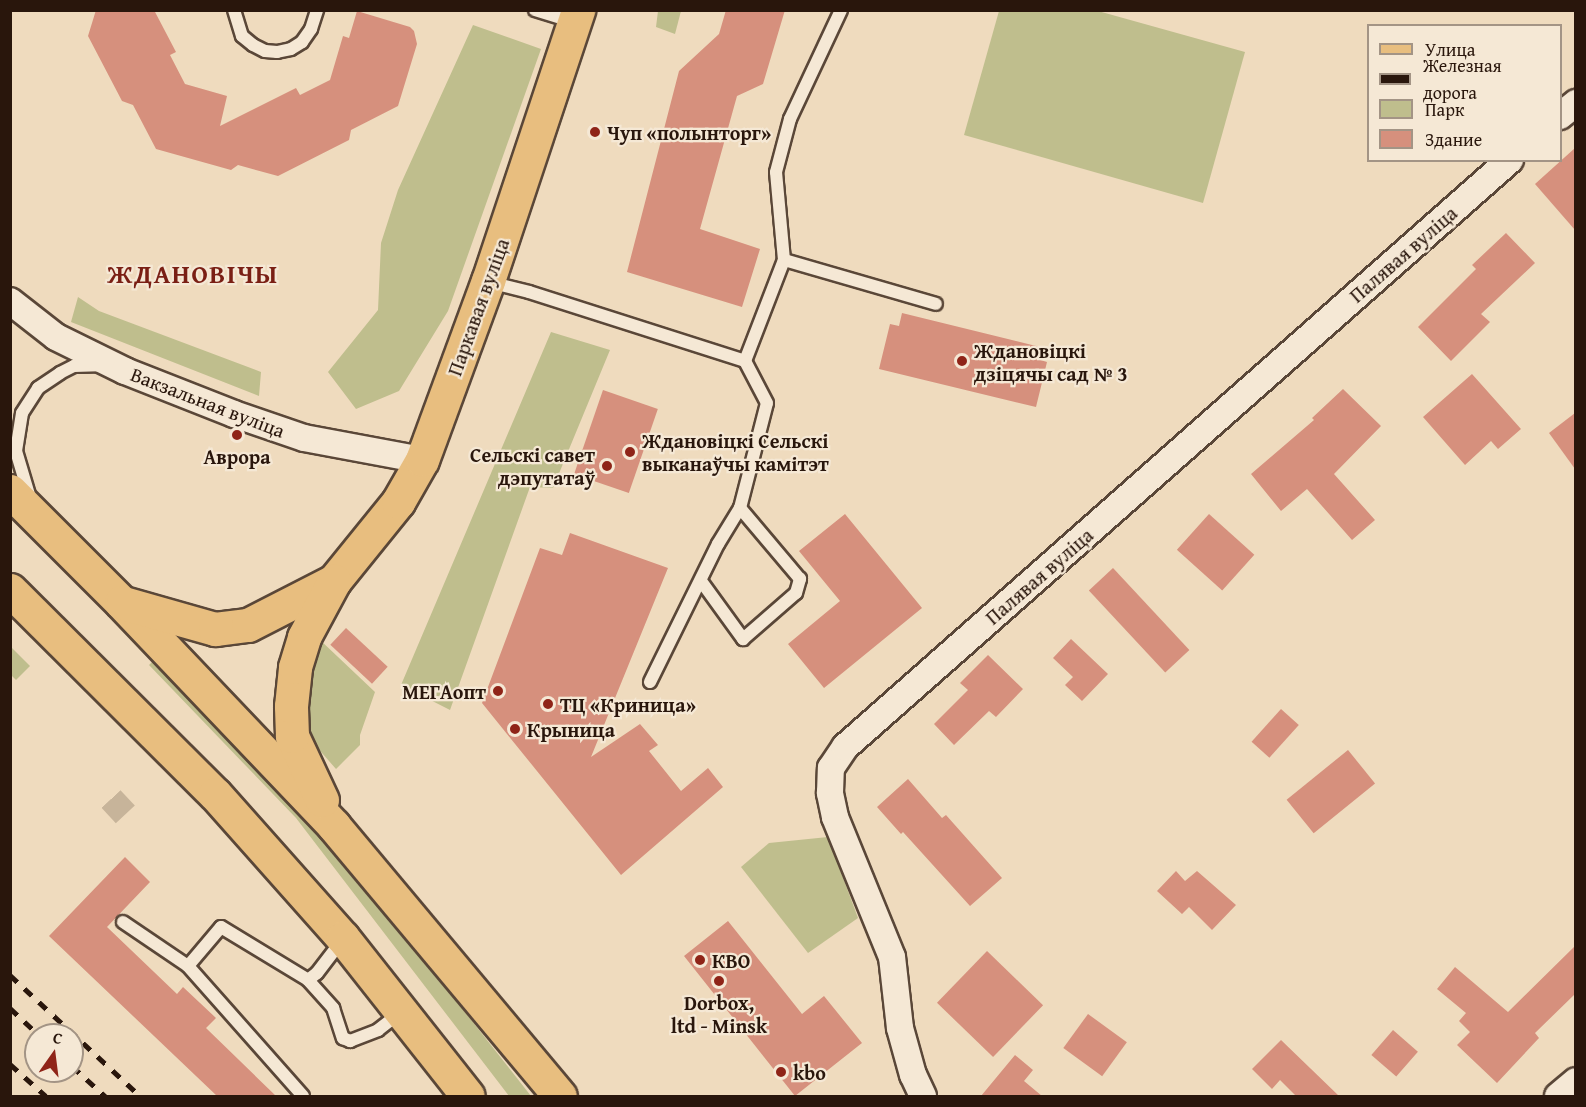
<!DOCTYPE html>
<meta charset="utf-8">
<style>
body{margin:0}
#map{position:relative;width:1586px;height:1107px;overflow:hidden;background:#efdbbe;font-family:"Gentium Book Plus",serif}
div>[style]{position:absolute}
.green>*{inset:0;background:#bfbe8d}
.building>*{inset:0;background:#d6907d;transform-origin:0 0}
.street-tunnel>*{height:26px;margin-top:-13px;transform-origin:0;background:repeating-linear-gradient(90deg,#c7b49a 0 26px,transparent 0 39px)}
.roads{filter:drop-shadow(2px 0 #5a4738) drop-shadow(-2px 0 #5a4738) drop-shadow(0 2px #5a4738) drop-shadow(0 -2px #5a4738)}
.lane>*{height:12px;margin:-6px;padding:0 6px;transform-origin:6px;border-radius:6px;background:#f5e8d5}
.street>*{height:26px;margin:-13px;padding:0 13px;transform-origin:13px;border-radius:13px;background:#f5e8d5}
.primary>*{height:33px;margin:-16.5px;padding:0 16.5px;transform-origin:16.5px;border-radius:16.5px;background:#e8be7f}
.highway>*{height:33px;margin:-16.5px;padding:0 16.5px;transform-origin:16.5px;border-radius:16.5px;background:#e8be7f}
.rail>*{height:4.5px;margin-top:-2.25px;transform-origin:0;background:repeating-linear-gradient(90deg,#29160c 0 10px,transparent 0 20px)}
.dots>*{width:16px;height:16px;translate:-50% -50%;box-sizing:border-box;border:3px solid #f5e8d5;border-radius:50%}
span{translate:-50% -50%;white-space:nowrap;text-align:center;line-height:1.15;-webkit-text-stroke:4.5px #f5e8d5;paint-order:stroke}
.poi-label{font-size:20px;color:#29160c;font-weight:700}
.left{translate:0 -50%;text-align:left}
.right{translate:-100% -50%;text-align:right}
.street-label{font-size:20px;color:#29160c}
.district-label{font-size:26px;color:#7a1f14;font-weight:700;letter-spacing:1.5px}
.frame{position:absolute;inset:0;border:12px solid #29160c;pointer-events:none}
.legend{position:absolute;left:1367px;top:24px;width:195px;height:138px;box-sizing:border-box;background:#f5e8d5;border:2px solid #a39485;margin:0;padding:8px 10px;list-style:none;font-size:18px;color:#29160c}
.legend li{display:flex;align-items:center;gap:12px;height:30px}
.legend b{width:30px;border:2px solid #a39485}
.north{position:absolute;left:24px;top:1023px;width:60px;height:60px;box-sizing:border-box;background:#f5e8d5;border:2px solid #a39485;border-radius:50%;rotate:14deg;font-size:16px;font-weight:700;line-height:24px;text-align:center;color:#29160c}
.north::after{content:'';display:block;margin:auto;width:21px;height:27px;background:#8f2418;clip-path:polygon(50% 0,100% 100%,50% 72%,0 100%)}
</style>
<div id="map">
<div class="green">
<i style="clip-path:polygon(658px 11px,681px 11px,675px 34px,656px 27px)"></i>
<i style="clip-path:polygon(999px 11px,1098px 11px,1245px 52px,1203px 203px,964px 135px)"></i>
<i style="clip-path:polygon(473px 25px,541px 49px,448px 311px,399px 391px,356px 409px,328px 372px,378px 310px,381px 243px,398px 190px)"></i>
<i style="clip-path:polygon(78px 297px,99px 311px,261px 372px,259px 396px,71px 322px)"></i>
<i style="clip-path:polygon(551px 332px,610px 350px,553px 488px,530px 487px,450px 710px,401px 685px)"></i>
<i style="clip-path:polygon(319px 639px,375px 692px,360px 735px,360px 745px,336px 769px,315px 745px,304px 717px,305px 689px)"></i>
<i style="clip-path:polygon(11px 647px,30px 666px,16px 680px,11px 675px)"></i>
<i style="clip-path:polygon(159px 655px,294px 795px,531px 1096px,509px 1096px,296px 818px,149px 665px)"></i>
<i style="clip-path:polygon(828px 837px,858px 918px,808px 953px,741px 867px,769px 843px)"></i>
</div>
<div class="building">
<i style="clip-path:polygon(96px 10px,154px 10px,176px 52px,170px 55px,185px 84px,227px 96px,220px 126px,296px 88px,300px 95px,330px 80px,343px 36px,349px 38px,357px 11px,410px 27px,414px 31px,417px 44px,398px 106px,351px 130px,349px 140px,278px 176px,238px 165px,231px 170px,156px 149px,133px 105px,122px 101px,88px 36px)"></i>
<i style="clip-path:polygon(726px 10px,785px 10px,763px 84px,737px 96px,700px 229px,760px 249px,742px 307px,627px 272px,679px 71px,719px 34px)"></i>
<i style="clip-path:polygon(1575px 148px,1575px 230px,1535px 184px)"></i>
<i style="clip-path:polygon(1506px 233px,1535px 263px,1481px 314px,1490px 322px,1451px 361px,1418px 327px,1476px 269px,1472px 265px)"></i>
<i style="clip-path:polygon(902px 313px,1040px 347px,1037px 359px,1047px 362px,1036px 407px,879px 369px,890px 324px,899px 326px)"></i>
<i style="clip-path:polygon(1472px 374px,1521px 429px,1498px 449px,1491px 441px,1465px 465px,1423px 417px)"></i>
<i style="clip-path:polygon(1343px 389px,1381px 426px,1334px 474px,1375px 520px,1352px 540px,1307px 489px,1281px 511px,1251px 474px,1314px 420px,1312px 418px)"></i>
<i style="left:603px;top:390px;width:58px;height:89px;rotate:19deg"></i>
<i style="clip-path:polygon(1575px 413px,1575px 469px,1549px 433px)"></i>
<i style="clip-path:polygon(845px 514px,922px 608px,824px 688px,788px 644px,840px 601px,799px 551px)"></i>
<i style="left:1209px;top:514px;width:61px;height:48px;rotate:42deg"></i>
<i style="clip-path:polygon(570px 533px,668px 568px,591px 757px,640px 724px,658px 745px,649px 751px,681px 791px,708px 768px,723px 787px,621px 875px,482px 703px,540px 548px,562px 555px)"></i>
<i style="left:1113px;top:568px;width:112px;height:33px;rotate:47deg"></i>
<i style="left:346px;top:628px;width:57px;height:23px;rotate:43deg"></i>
<i style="clip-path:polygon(1071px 639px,1108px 674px,1082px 701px,1065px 685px,1073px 677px,1053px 658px)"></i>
<i style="clip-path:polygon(988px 655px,1023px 689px,996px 717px,989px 711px,954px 745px,934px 724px,968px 690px,960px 683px)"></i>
<i style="left:1281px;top:709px;width:24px;height:44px;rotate:42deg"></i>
<i style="left:1348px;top:750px;width:43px;height:79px;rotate:51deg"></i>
<i style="clip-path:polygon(908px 779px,942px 818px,946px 815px,1002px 878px,970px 906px,903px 832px,901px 834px,877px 807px)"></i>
<i style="clip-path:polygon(125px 857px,150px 882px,107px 927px,177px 994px,183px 987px,216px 1018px,206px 1028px,276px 1096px,217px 1096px,49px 936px)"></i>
<i style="clip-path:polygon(1176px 871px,1185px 881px,1197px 871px,1236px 905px,1212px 930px,1189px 907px,1182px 914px,1157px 891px)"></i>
<i style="clip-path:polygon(728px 921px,802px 1014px,824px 996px,862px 1043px,795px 1096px,684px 956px)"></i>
<i style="clip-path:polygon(1575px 946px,1575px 994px,1535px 1033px,1539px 1038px,1497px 1083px,1457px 1045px,1470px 1032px,1459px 1021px,1466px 1013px,1437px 989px,1455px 967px,1508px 1012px)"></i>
<i style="left:987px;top:951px;width:78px;height:72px;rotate:44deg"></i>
<i style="left:1088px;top:1014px;width:48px;height:42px;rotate:36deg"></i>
<i style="left:1393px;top:1030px;width:33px;height:33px;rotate:41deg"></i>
<i style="clip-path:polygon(1281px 1040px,1339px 1096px,1296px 1096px,1280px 1080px,1272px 1089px,1252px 1069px)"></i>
<i style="clip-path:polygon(1015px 1055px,1033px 1070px,1024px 1081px,1042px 1096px,981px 1096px)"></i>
</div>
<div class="street-tunnel">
<i style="left:111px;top:799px;width:21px;rotate:47deg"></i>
</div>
<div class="roads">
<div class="lane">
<i style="left:234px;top:10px;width:27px;rotate:73deg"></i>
<i style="left:242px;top:36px;width:14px;rotate:39deg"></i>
<i style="left:253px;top:45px;width:13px;rotate:27deg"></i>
<i style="left:265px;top:51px;width:12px;rotate:5deg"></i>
<i style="left:277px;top:52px;width:14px;rotate:-12deg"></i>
<i style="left:291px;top:49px;width:13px;rotate:-32deg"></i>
<i style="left:302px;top:42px;width:16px;rotate:-55deg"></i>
<i style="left:311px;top:29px;width:20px;rotate:-72deg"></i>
<i style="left:535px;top:10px;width:39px;rotate:17deg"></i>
<i style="left:784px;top:260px;width:158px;rotate:16.1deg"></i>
<i style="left:489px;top:282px;width:41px;rotate:14deg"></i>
<i style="left:529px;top:292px;width:227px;rotate:17.7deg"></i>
<i style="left:745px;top:361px;width:108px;rotate:-68.9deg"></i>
<i style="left:784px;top:260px;width:88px;rotate:-95.2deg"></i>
<i style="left:776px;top:172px;width:55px;rotate:-75.2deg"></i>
<i style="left:790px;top:119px;width:120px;rotate:-64.9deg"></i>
<i style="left:30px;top:498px;width:49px;rotate:-106.6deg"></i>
<i style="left:16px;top:451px;width:38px;rotate:-81deg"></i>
<i style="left:22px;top:413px;width:30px;rotate:-57deg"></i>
<i style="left:38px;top:388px;width:27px;rotate:-34deg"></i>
<i style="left:60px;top:373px;width:16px;rotate:-27deg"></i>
<i style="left:74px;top:366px;width:24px;rotate:-2deg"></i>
<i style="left:701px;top:581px;width:72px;rotate:54.1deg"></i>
<i style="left:743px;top:639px;width:70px;rotate:-41deg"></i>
<i style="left:796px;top:593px;width:15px;rotate:-74deg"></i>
<i style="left:800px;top:579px;width:93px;rotate:-130.2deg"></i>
<i style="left:650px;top:682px;width:154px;rotate:-63.8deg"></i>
<i style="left:718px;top:544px;width:42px;rotate:-58.6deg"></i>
<i style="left:740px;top:508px;width:108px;rotate:-75.6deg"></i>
<i style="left:767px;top:403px;width:47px;rotate:-117.6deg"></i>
<i style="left:123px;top:922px;width:78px;rotate:34.1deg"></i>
<i style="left:308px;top:980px;width:11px;rotate:-38deg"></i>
<i style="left:317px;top:973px;width:43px;rotate:-52.6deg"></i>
<i style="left:303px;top:1096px;width:174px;rotate:-131.5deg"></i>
<i style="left:188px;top:966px;width:51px;rotate:-49.8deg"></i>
<i style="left:221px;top:927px;width:102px;rotate:31.3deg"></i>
<i style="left:308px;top:980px;width:38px;rotate:48deg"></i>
<i style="left:333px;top:1008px;width:32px;rotate:72deg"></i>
<i style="left:343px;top:1038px;width:8px;rotate:23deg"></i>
<i style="left:350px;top:1041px;width:30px;rotate:-21deg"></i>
<i style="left:378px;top:1030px;width:29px;rotate:-38deg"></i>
</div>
<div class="street">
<i style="left:1560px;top:116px;width:21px;rotate:-39deg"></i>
<i style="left:10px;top:301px;width:58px;rotate:38deg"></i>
<i style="left:56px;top:337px;width:77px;rotate:26.2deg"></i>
<i style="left:125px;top:371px;width:117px;rotate:21.5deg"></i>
<i style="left:234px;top:414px;width:74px;rotate:18.9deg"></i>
<i style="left:304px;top:438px;width:120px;rotate:10.6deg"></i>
<i style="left:923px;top:1096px;width:23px;rotate:-115deg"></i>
<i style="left:913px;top:1075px;width:49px;rotate:-105.5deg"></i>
<i style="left:900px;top:1028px;width:71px;rotate:-96.4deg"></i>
<i style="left:892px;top:957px;width:151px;rotate:-112.2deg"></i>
<i style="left:835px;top:817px;width:25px;rotate:-102deg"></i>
<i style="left:830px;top:793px;width:25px;rotate:-88deg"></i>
<i style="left:831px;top:768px;width:25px;rotate:-56deg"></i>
<i style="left:845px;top:747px;width:887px;rotate:-41.44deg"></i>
<i style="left:1558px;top:1096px;width:23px;rotate:-40deg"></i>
</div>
<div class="primary">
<i style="left:334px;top:581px;width:102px;rotate:-51deg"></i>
<i style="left:398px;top:502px;width:48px;rotate:-60.3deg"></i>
<i style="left:422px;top:460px;width:191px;rotate:-69.8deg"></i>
<i style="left:488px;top:281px;width:286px;rotate:-71.6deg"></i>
</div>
<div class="highway">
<i style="left:10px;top:491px;width:157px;rotate:45deg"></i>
<i style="left:121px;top:602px;width:309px;rotate:46.4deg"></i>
<i style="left:334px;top:826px;width:352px;rotate:50.1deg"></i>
<i style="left:10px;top:590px;width:289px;rotate:44.9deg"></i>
<i style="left:215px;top:794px;width:193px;rotate:48.4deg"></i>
<i style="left:343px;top:938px;width:201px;rotate:51.7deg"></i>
<i style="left:123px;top:603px;width:96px;rotate:15.8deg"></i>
<i style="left:215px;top:629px;width:33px;rotate:-7deg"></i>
<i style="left:248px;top:625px;width:97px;rotate:-27.1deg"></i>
<i style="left:322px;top:800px;width:71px;rotate:-115.1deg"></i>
<i style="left:292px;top:736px;width:30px;rotate:-92deg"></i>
<i style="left:291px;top:706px;width:39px;rotate:-84deg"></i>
<i style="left:295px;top:667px;width:31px;rotate:-73deg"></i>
<i style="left:304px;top:637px;width:64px;rotate:-61.8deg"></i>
</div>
</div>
<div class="rail">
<i style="left:10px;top:975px;width:178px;rotate:42.9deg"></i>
<i style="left:10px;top:1008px;width:40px;rotate:43deg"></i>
<i style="left:10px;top:1064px;width:48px;rotate:41.6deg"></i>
<i style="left:72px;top:1066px;width:45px;rotate:42.3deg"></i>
</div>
<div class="dots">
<i style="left:595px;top:132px;background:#8f2418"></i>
<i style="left:962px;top:361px;background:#8f2418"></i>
<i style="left:237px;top:435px;background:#8f2418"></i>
<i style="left:630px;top:452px;background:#8f2418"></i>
<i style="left:607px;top:466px;background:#8f2418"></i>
<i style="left:498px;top:691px;background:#8f2418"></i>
<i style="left:548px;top:704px;background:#8f2418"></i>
<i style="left:515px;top:729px;background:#8f2418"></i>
<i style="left:700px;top:960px;background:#8f2418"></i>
<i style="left:719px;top:981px;background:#8f2418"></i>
<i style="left:781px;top:1072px;background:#8f2418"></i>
</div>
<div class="poi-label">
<span class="left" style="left:607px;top:132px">Чуп «полынторг»</span>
<span class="left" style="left:974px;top:362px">Ждановіцкі<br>дзіцячы сад № 3</span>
<span class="left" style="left:642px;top:452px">Ждановіцкі Сельскі<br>выканаўчы камітэт</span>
<span class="right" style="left:595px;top:466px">Сельскі савет<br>дэпутатаў</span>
<span style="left:237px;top:456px">Аврора</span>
<span class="right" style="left:486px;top:691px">МЕГАопт</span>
<span class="left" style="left:560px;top:704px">ТЦ «Криница»</span>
<span class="left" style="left:527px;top:729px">Крыница</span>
<span class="left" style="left:712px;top:960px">КВО</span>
<span style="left:719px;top:1014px">Dorbox,<br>ltd - Minsk</span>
<span class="left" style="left:793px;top:1072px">kbo</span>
</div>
<div class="street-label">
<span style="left:1403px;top:254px;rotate:-41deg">Палявая вуліца</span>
<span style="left:478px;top:307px;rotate:-70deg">Паркавая вуліца</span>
<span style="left:208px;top:402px;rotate:21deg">Вакзальная вуліца</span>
<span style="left:1039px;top:576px;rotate:-41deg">Палявая вуліца</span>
</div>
<div class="district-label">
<span style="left:193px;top:274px">ЖДАНОВІЧЫ</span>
</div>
<div class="frame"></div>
<ul class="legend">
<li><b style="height:8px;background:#e8be7f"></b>Улица</li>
<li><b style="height:8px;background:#29160c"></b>Железная дорога</li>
<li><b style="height:16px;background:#bfbe8d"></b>Парк</li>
<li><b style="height:16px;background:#d6907d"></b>Здание</li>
</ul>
<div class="north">С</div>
</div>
